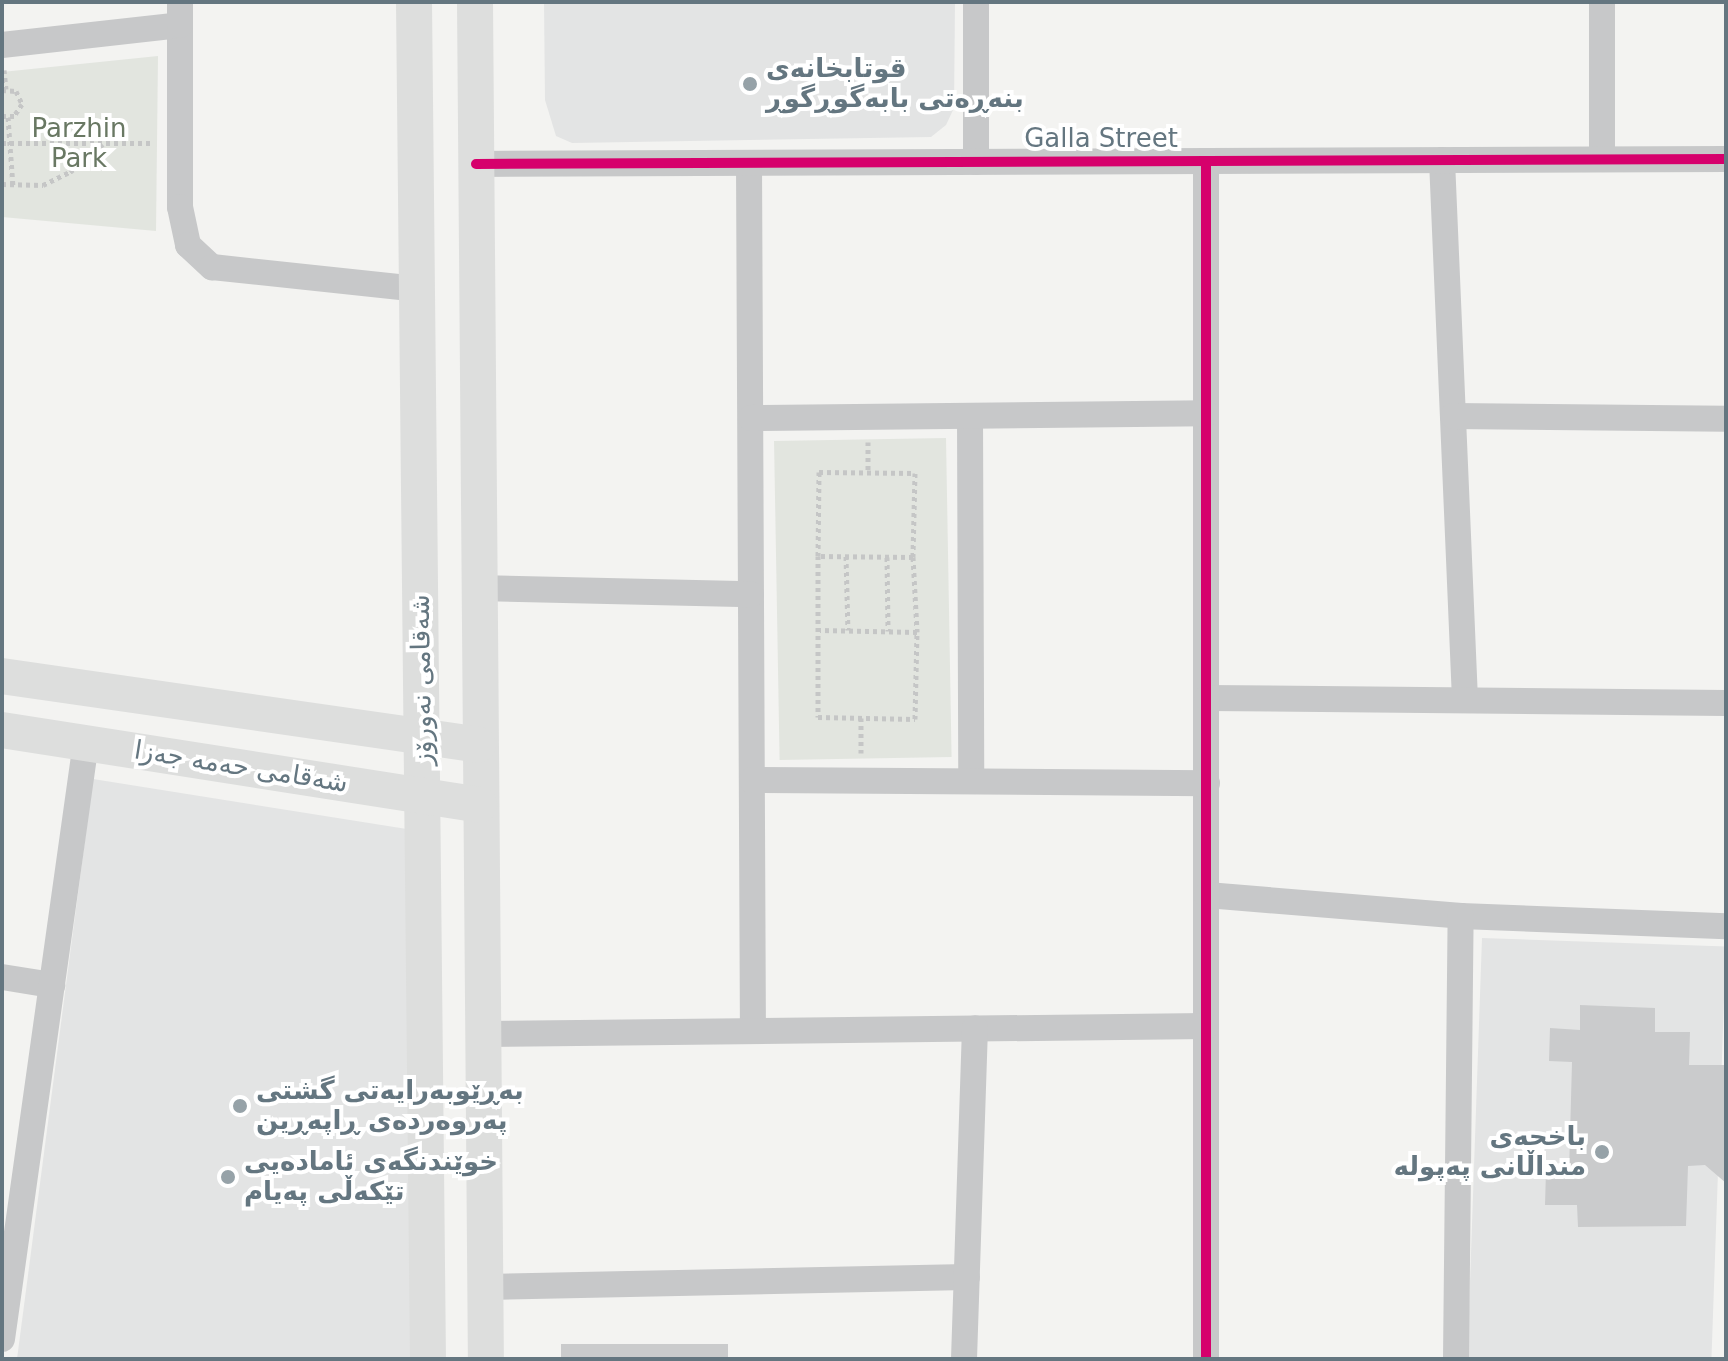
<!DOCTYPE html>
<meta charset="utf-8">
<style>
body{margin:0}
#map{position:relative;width:1728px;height:1361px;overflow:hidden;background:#f3f3f1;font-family:"DejaVu Sans","Noto Naskh Arabic",sans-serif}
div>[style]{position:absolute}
.built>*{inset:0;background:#e3e4e4;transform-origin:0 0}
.green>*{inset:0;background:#e2e5df;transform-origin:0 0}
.building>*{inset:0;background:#cacbcc;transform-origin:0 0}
.path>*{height:5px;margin-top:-2.5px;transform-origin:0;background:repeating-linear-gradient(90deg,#c5c6c6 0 4px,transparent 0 8px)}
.street>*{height:26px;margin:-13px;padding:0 13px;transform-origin:13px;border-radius:13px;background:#c7c8c9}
.secondary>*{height:36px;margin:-18px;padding:0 18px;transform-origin:18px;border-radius:18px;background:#dddedd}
.cycleway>*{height:10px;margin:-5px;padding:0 5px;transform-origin:5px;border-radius:5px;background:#d6006c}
.dots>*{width:22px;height:22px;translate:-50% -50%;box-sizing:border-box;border:4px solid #fff;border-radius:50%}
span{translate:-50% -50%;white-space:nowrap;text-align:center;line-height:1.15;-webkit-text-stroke:8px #fff;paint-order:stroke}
.poi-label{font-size:26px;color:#647680;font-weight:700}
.left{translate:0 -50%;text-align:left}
.right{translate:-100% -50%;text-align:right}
.park-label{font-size:26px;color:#697863}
.street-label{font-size:26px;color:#647680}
.frame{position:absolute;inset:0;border:4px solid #647680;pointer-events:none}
</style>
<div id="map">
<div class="built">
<i style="clip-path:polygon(544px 2px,955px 2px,954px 108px,946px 125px,931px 137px,572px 143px,556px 136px,545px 100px)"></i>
<i style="clip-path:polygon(93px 779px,413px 830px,414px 1359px,17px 1359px)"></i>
<i style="left:1482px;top:938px;width:244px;height:421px;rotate:2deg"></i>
</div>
<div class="green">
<i style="clip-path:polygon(158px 56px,156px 231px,2px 217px,2px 72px)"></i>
<i style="left:946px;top:438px;width:319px;height:172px;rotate:89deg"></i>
</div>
<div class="building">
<i style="clip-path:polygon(1580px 1005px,1655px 1008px,1655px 1032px,1690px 1032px,1689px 1065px,1726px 1065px,1726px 1183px,1705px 1165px,1688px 1166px,1686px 1226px,1578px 1227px,1577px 1205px,1545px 1205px,1546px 1171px,1569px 1173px,1572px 1062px,1549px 1061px,1550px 1028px,1580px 1030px)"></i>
<i style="left:561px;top:1344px;width:167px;height:15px"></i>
</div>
<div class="path">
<i style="left:4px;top:70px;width:19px;rotate:84deg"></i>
<i style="left:2px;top:90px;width:14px;rotate:4deg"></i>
<i style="left:16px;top:91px;width:14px;rotate:65deg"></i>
<i style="left:22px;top:104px;width:14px;rotate:124deg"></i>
<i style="left:14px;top:116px;width:12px;rotate:180deg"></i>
<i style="left:8px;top:117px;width:69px;rotate:85.9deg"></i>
<i style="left:2px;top:143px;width:149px"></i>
<i style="left:2px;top:184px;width:41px;rotate:1.4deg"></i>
<i style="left:43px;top:185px;width:30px;rotate:-26deg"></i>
<i style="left:70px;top:172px;width:43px;rotate:-40.3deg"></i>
<i style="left:868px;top:442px;width:31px;rotate:90deg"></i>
<i style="left:819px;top:472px;width:96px;rotate:0.6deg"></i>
<i style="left:915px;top:473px;width:84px;rotate:91.4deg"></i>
<i style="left:913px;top:557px;width:95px;rotate:-179.4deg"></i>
<i style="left:818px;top:556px;width:84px;rotate:-89.3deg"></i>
<i style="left:818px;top:556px;width:161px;rotate:90deg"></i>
<i style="left:818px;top:717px;width:97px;rotate:1.2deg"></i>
<i style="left:915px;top:719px;width:87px;rotate:-88.7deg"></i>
<i style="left:917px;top:632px;width:97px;rotate:-178.8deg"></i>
<i style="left:846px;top:556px;width:74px;rotate:88.5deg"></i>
<i style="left:887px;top:557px;width:74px;rotate:89.2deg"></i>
<i style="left:913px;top:557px;width:75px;rotate:86.9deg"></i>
<i style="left:861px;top:718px;width:35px;rotate:90deg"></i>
</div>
<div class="street">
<i style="left:976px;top:2px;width:160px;rotate:90deg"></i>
<i style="left:180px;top:25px;width:182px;rotate:90deg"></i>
<i style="left:180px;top:207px;width:39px;rotate:78deg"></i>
<i style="left:188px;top:245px;width:33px;rotate:43deg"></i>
<i style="left:212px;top:267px;width:206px;rotate:6.1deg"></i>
<i style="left:2px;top:45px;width:179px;rotate:-6.4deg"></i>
<i style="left:180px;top:25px;width:23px;rotate:-90deg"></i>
<i style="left:1602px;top:159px;width:157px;rotate:-90deg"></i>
<i style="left:1442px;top:160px;width:540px;rotate:87.56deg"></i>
<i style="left:1206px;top:161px;width:1198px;rotate:90deg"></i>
<i style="left:749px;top:163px;width:868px;rotate:89.74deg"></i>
<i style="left:476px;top:164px;width:1250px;rotate:-0.23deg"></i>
<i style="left:970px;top:416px;width:365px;rotate:89.8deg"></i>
<i style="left:1453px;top:416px;width:273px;rotate:0.6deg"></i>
<i style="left:751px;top:418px;width:455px;rotate:-0.6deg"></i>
<i style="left:477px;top:588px;width:274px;rotate:1.3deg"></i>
<i style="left:1207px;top:698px;width:519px;rotate:0.55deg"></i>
<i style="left:752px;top:780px;width:455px;rotate:0.4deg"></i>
<i style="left:1207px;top:895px;width:255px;rotate:4.7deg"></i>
<i style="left:1461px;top:916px;width:265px;rotate:2.2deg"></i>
<i style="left:2px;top:977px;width:51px;rotate:9.1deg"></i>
<i style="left:482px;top:1034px;width:724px;rotate:-0.63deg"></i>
<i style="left:485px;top:1287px;width:482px;rotate:-1.2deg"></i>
<i style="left:2px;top:1339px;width:603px;rotate:-81.99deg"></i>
<i style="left:964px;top:1359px;width:331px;rotate:-88.1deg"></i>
<i style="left:1456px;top:1359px;width:443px;rotate:-89.4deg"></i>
</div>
<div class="secondary">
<i style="left:414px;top:2px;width:1357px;rotate:89.41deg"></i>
<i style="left:475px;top:2px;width:1357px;rotate:89.54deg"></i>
<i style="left:2px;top:676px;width:481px;rotate:8.2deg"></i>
<i style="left:2px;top:730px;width:483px;rotate:8.9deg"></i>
</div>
<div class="cycleway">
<i style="left:1206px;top:161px;width:1198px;rotate:90deg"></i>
<i style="left:476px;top:164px;width:1250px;rotate:-0.23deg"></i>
</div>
<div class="dots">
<i style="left:750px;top:84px;background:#96a2a8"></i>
<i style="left:240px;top:1106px;background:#96a2a8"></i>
<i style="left:1602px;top:1152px;background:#96a2a8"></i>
<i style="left:228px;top:1177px;background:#96a2a8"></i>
</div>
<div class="poi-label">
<span class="left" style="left:766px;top:84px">قوتابخانەی<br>بنەڕەتی بابەگوڕگوڕ</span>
<span class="left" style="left:256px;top:1106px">بەڕێوبەرایەتی گشتی<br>پەروەردەی ڕاپەڕین</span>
<span class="right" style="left:1586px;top:1152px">باخچەی<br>منداڵانی پەپولە</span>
<span class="left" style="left:244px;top:1177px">خوێندنگەی ئامادەیی<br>تێکەڵی پەیام</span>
</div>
<div class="park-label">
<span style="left:79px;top:144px">Parzhin<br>Park</span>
</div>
<div class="street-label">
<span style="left:1101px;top:139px">Galla Street</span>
<span style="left:422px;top:680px;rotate:-91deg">شەقامی نەورۆز</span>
<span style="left:241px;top:767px;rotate:9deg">شەقامی حەمە جەزا</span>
</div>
<div class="frame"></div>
</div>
